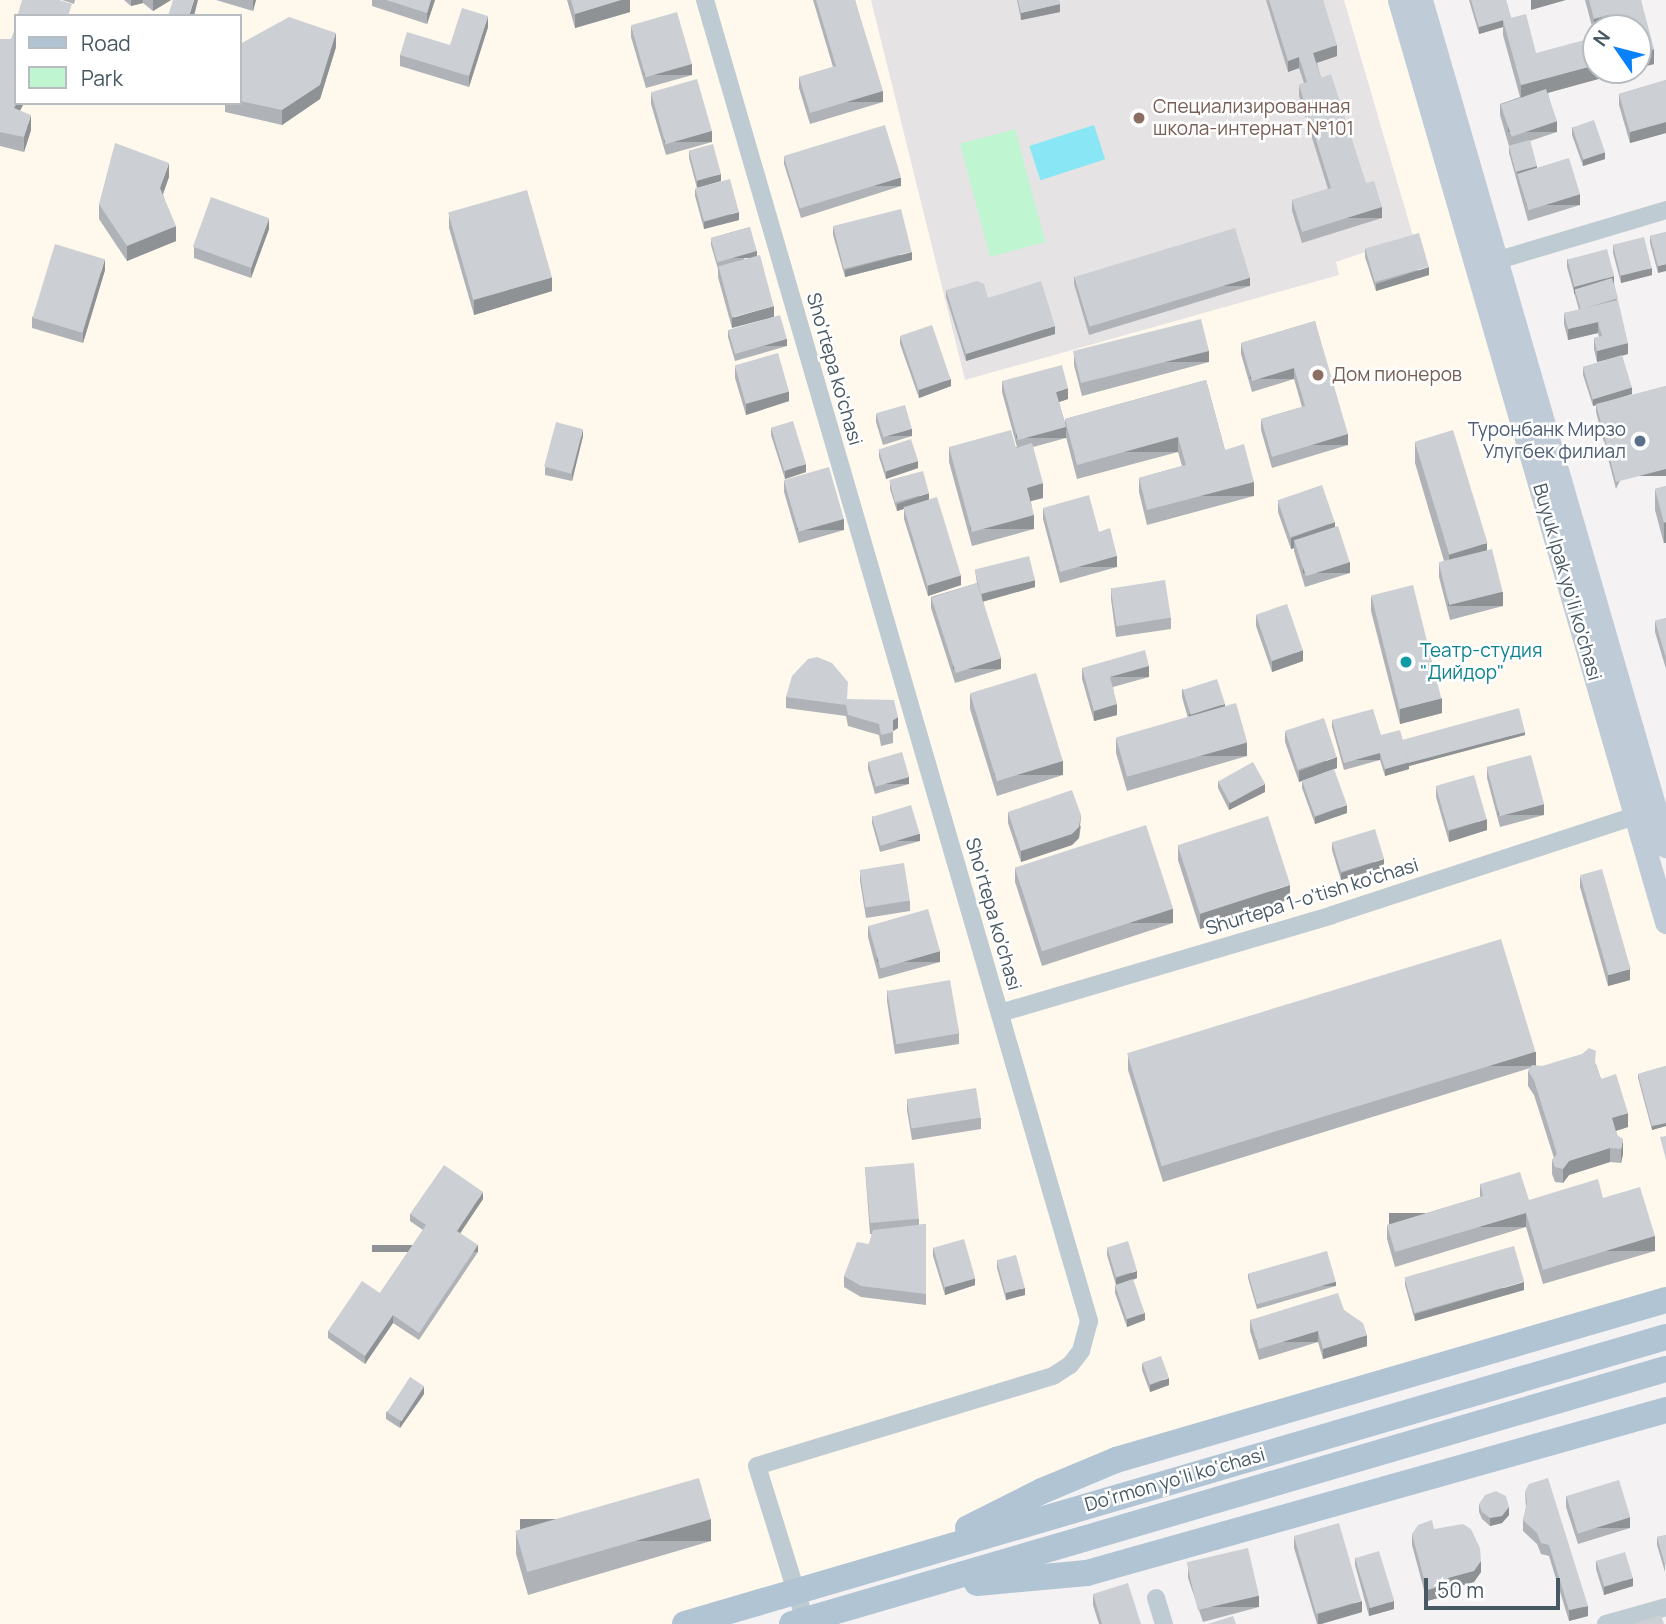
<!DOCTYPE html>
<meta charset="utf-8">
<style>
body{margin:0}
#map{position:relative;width:1666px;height:1624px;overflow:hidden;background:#f5f2f3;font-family:Manrope,sans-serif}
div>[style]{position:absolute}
.commercial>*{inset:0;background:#fef8ed}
.education>*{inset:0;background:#e6e3e5}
.green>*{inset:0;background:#bff5d0;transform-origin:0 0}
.water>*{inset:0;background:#88e6f5;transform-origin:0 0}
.street>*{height:18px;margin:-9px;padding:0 9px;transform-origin:9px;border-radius:9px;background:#bfcbd3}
.secondary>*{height:23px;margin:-11.5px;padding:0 11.5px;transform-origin:11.5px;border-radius:11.5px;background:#bfccd7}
.primary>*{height:26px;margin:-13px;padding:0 13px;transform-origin:13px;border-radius:13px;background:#b0c4d3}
.wall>*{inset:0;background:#afb3b7}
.shaded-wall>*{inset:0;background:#8f9295;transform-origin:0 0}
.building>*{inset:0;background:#ccd0d5;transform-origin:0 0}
.dots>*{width:19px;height:19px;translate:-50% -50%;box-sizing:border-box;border:4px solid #fff;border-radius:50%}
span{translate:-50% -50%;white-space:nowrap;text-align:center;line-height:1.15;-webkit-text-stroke:5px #fff;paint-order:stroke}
.education-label{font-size:19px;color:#785e54}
.left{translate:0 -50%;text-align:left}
.street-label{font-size:19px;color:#485862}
.service-label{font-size:19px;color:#4e5e75}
.right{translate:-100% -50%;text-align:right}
.culture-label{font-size:19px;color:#0d838f}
.legend{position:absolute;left:14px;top:14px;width:228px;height:91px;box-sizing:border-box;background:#fff;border:2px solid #b6bcc0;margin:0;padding:9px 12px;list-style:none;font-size:21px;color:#485862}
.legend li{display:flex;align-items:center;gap:14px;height:35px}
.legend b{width:35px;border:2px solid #b6bcc0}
.north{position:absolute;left:1582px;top:14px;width:70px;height:70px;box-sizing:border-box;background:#fff;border:2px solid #b6bcc0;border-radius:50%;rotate:305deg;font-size:19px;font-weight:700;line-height:28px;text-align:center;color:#485862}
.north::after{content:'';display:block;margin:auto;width:24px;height:32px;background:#0981f8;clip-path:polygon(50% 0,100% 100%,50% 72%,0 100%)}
.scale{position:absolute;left:1424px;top:1578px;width:136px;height:32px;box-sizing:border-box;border:4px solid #485862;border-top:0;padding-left:9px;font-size:21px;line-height:24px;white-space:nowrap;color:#485862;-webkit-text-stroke:5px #fff;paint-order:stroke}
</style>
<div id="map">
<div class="commercial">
<i style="clip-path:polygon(evenodd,0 0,1399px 0,1666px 922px,1666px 1300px,1116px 1460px,903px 1560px,685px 1624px,0 1624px,0 0,16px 16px,240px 16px,240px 103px,16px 103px,16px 16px)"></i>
</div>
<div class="education">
<i style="clip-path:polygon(871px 0,1344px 0,1413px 236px,1336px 262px,1339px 275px,965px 380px)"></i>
</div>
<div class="green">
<i style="left:1015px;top:129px;width:117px;height:57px;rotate:75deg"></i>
</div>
<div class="water">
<i style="left:1094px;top:125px;width:36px;height:68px;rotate:72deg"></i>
</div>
<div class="street">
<i style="left:705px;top:0;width:1376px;rotate:73.79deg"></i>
<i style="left:1089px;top:1321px;width:31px;rotate:105deg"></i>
<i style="left:1081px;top:1351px;width:18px;rotate:128deg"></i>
<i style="left:1070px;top:1365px;width:20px;rotate:147deg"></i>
<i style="left:1053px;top:1376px;width:309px;rotate:163.1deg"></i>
<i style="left:757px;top:1466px;width:161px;rotate:72.7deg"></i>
<i style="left:1485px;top:264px;width:189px;rotate:-16.6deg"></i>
<i style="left:1000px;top:1013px;width:346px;rotate:-16.4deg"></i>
<i style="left:1332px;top:915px;width:319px;rotate:-18.1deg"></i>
<i style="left:1156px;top:1598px;width:27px;rotate:73deg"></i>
<i style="left:1606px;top:1624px;width:62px;rotate:-15.8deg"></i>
</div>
<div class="secondary">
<i style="left:1399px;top:0;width:960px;rotate:73.85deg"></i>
<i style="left:1421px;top:0;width:881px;rotate:73.85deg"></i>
</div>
<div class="primary">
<i style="left:968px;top:1528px;width:83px;rotate:-26.6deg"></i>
<i style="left:1042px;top:1491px;width:80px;rotate:-22.7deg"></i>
<i style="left:1116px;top:1460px;width:573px;rotate:-16.22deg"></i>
<i style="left:977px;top:1583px;width:110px;rotate:-5.2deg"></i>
<i style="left:1087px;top:1573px;width:602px;rotate:-15.72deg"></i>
<i style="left:685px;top:1624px;width:1022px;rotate:-16.31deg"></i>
<i style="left:792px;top:1624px;width:910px;rotate:-16.27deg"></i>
</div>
<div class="wall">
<i style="clip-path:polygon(62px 0,75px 0,74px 4px)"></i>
<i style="clip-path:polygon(124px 0,171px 0,153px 11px,143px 3px,131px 6px)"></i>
<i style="clip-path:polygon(216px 0,256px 0,253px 11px)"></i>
<i style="clip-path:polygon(372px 0,435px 0,427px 24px,372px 6px)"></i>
<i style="clip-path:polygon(567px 0,630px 0,630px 12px,575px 28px)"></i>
<i style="clip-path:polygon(813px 0,855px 0,883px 102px,810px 124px,799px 88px,799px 77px,833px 67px)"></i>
<i style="clip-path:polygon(1017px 0,1059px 0,1060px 12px,1021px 20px)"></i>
<i style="clip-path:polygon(1266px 0,1323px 0,1337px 56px,1317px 63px,1321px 78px,1366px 183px,1382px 218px,1302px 243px,1292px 211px,1292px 200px,1328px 189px,1299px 96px,1299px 85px,1304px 83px,1299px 68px,1288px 72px)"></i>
<i style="clip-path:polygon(1469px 0,1506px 0,1511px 18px,1536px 53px,1596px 70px,1631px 70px,1548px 93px,1557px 132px,1530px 141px,1537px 168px,1580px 205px,1528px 221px,1509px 153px,1509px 146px,1500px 115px,1500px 104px,1520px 97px,1503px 35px,1503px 27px,1479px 34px)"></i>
<i style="clip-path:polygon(1585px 0,1641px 0,1654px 64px,1638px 68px,1638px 28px,1596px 28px,1594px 34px)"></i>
<i style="clip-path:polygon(631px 26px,692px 75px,646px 88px,631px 37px)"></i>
<i style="clip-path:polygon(488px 27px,469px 87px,400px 66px,400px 55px,450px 45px)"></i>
<i style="clip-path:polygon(0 39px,20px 111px,31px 130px,24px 152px,0 146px)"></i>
<i style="clip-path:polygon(240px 44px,336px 47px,320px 99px,282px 125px,225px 112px,225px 103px,240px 103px)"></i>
<i style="clip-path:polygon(1666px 80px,1666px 133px,1630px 143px,1619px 105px,1619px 94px)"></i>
<i style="clip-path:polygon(651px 93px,712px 142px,666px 155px,651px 104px)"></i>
<i style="clip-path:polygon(1572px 127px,1605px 159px,1583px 166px,1572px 135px)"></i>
<i style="clip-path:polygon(689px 151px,721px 181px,697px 188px,689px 158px)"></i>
<i style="clip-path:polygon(784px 157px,901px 186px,801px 218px,784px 164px)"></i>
<i style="clip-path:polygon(169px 177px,163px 194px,176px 241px,127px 261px,99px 219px,99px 204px)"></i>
<i style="clip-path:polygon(695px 189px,739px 220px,704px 229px,695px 196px)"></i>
<i style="clip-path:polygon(449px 214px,552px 291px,474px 315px,449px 228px)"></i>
<i style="clip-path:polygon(750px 227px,732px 328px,718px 277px,718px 269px,711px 245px,711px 238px)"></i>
<i style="clip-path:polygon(833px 227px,912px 260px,845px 277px,833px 235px)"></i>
<i style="clip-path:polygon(269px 229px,251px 278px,194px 258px,194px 247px)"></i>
<i style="clip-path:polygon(1666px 232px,1658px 273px,1650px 243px,1650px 236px)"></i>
<i style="clip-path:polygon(1613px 245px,1652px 275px,1621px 283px,1613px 253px)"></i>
<i style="clip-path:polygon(1365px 249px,1429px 275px,1376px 291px,1365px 257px)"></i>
<i style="clip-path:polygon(1567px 259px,1614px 283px,1628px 354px,1622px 356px,1632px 394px,1607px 402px,1666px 386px,1616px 489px,1596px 412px,1596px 405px,1593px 406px,1583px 375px,1583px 367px,1618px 357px,1597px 362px,1594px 349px,1594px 338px,1599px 337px,1598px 333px,1568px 340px,1564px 324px,1564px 313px,1579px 310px,1567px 267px)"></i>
<i style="clip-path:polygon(105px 270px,83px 343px,32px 328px,32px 317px)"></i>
<i style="clip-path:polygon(1074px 277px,1250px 286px,1089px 335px,1074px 284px)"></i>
<i style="clip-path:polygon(946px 290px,988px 298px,1055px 334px,966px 361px,946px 297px)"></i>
<i style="clip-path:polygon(1315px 321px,1348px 445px,1272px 468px,1261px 430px,1261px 419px,1302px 407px,1294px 379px,1252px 392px,1241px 354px,1241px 343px)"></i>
<i style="clip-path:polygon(728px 330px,787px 346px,735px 361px,728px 337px)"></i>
<i style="clip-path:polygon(900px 337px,951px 386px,919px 398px,900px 344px)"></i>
<i style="clip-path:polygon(1074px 354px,1209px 362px,1082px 396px,1074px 365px)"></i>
<i style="clip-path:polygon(735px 367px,789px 401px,746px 415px,735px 378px)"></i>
<i style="clip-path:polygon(1206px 380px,1225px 450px,1254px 496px,1147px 525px,1139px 492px,1139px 478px,1182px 466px,1178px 452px,1077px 479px,1066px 437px,1066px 438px,1033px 447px,1043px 498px,1031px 501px,1034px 529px,972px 546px,949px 462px,949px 447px,1017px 447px,1002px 392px,1002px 381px,1068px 399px,1059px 402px,1065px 423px,1065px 419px)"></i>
<i style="clip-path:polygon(876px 414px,912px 436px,883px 445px,876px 422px)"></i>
<i style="clip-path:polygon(771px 428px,806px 472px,785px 479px,771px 435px)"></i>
<i style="clip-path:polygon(583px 436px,572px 481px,545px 475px,545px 467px)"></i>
<i style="clip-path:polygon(1415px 442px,1487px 550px,1503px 606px,1450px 620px,1439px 577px,1439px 563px,1444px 561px,1415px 463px)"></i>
<i style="clip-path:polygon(879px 449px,918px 468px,886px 479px,879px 457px)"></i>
<i style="clip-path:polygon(784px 481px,844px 530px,799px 543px,784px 492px)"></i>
<i style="clip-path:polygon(890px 482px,929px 500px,961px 585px,928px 596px,904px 519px,904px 509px,897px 511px,890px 489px)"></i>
<i style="clip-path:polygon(1666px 486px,1664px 544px,1655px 510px,1655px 489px)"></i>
<i style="clip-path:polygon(1278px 501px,1335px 527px,1350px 573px,1305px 587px,1294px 551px,1294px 548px,1291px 549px,1278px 512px)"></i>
<i style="clip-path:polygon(1043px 508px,1099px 532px,1117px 567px,1060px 583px,1043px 519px)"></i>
<i style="clip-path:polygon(975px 570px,1035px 587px,983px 601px,1001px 669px,955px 683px,931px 608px,931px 597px,977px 583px)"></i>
<i style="clip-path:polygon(1111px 588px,1171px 618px,1171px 629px,1116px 637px,1111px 599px)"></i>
<i style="clip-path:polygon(1371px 596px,1442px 713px,1400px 724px,1371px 611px)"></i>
<i style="clip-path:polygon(1256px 615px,1303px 661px,1272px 672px,1256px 626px)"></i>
<i style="clip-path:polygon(1666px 618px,1666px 669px,1655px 632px,1655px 621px)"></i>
<i style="clip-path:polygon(1082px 668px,1149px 677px,1113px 687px,1117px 715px,1094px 721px,1082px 679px)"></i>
<i style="clip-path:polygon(1182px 689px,1225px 707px,1247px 756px,1127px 791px,1116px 753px,1116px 739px,1188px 718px,1182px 697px)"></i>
<i style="clip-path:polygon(970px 694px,1063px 775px,997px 796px,970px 709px)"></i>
<i style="clip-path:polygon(786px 697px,848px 699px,898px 728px,893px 731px,893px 743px,881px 746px,879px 735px,848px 726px,846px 716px,786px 708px)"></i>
<i style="clip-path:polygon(1332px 720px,1381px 735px,1403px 740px,1525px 735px,1409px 766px,1409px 769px,1385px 776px,1380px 760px,1344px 770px,1332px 727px)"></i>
<i style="clip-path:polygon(1285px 732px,1337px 768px,1299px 782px,1285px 742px)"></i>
<i style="clip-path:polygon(868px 762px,909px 784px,875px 794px,868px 769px)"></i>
<i style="clip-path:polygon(1487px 767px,1544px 815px,1500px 827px,1487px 778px)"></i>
<i style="clip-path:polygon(1218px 781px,1265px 792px,1229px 810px,1218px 788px)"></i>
<i style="clip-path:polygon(1302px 781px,1347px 813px,1315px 824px,1302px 788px)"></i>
<i style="clip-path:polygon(1436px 786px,1487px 830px,1449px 842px,1436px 797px)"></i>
<i style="clip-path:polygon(1008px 812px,1081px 826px,1079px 838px,1072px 845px,1021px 862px,1008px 823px)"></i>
<i style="clip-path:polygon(872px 816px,920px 841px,880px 852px,872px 823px)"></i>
<i style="clip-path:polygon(1332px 842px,1384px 867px,1341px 880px,1332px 850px)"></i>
<i style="clip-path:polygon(1178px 845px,1290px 899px,1200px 929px,1178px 860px)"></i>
<i style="clip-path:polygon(1015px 868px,1173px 923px,1042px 966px,1015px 882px)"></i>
<i style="clip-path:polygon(860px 870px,910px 901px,910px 911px,866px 918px,860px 881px)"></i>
<i style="clip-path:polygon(1580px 876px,1630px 980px,1608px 986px,1580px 887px)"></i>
<i style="clip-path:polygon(868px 926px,940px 962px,879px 979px,868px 937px)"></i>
<i style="clip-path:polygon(887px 990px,959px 1033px,959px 1044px,895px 1054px,887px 1001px)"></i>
<i style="clip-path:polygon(1128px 1055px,1542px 1066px,1596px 1064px,1601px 1079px,1628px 1127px,1616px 1131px,1623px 1154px,1621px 1163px,1610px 1162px,1569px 1175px,1563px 1183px,1555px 1182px,1552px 1174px,1552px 1160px,1554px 1158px,1534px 1095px,1528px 1086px,1528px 1071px,1530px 1068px,1163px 1182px,1128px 1070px)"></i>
<i style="clip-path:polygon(1666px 1066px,1666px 1126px,1652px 1130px,1638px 1078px,1638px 1074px)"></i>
<i style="clip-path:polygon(907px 1099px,981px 1118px,981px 1129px,912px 1140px,907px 1110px)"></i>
<i style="clip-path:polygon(865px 1167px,919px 1219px,919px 1225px,926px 1224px,926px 1305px,861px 1297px,844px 1287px,844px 1276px,869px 1244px,872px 1234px,870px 1234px)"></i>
<i style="clip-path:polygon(1480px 1184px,1529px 1200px,1603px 1198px,1655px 1251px,1543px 1284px,1526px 1227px,1395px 1267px,1387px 1239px,1387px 1225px,1480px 1197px)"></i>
<i style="clip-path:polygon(483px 1199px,460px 1233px,478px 1252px,419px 1340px,393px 1323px,365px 1364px,328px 1338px,328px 1331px,380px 1293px,423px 1230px,410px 1221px,410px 1214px)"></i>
<i style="clip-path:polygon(933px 1248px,975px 1285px,945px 1295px,933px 1256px)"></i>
<i style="clip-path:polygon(1107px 1248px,1137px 1278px,1133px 1280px,1145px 1320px,1127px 1327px,1115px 1293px,1115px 1286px,1116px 1285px,1107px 1255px)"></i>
<i style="clip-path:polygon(997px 1260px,1025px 1295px,1006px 1300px,997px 1268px)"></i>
<i style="clip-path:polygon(1248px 1274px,1336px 1286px,1257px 1309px,1248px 1278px)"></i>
<i style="clip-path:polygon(1405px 1278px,1524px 1290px,1415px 1321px,1405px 1285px)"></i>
<i style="clip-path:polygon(1344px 1310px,1367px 1346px,1323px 1359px,1318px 1342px,1259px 1360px,1250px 1331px,1250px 1320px)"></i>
<i style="clip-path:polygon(1142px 1363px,1169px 1385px,1150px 1392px,1142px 1370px)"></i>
<i style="clip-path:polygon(424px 1394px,400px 1428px,386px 1419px,386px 1412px)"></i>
<i style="clip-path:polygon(1525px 1491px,1588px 1616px,1569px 1621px,1549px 1556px,1541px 1554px,1537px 1544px,1523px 1531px,1523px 1520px,1526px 1508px)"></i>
<i style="clip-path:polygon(1566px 1496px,1630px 1528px,1578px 1544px,1566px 1507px)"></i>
<i style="clip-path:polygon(1479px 1504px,1509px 1515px,1502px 1523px,1490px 1526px,1482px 1519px,1479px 1512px)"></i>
<i style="clip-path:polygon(1434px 1529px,1481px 1572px,1474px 1582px,1449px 1589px,1449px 1595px,1427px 1601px,1412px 1545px,1412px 1534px)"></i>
<i style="clip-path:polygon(516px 1533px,711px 1541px,528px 1595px,516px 1554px)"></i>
<i style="clip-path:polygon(1666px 1535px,1665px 1572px,1657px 1545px,1657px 1537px)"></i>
<i style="clip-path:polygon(1294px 1537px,1362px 1612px,1321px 1624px,1317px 1624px,1294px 1548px)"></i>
<i style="clip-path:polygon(1355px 1557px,1394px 1609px,1369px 1616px,1355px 1565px)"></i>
<i style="clip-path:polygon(1596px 1561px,1633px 1586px,1604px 1595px,1596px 1569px)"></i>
<i style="clip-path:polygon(1188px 1567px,1259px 1607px,1203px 1622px,1188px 1578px)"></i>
<i style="clip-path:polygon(1093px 1594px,1141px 1624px,1099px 1624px,1093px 1605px)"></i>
</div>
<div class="shaded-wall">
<i style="clip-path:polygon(131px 0,143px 0,143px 3px,131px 6px)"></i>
<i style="clip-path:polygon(153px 0,171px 0,153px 11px)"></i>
<i style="clip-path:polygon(194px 0,198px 0,194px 16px,189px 16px)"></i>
<i style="clip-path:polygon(253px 0,256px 0,253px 11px)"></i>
<i style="clip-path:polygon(431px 0,435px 0,427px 24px,427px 13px)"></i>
<i style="clip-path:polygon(621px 0,630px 0,630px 12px,575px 28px,575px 14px)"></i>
<i style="clip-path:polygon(1531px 0,1566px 0,1531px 10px)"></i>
<i style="clip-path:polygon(1060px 4px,1060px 12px,1021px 20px,1021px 13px)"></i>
<i style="clip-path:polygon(1608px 15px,1608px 28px,1596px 28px,1596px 33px,1594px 34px,1594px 19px)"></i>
<i style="clip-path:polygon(488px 16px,488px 27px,469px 87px,469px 76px)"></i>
<i style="clip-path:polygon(1503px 20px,1503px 27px,1479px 34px,1479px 27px)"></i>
<i style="clip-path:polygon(1619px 20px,1619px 28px,1610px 28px,1610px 23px)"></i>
<i style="clip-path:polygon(336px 33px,336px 47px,320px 99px,282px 125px,282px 110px)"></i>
<i style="clip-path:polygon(1337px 45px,1337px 56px,1313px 64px,1313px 53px)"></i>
<i style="clip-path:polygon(1654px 49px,1654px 64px,1638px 68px,1638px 54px)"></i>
<i style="clip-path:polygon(1299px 57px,1299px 68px,1288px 72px,1288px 61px)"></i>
<i style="left:692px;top:64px;width:11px;height:48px;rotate:90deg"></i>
<i style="clip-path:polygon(1596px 65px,1596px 70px,1631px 70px,1521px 100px,1521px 85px)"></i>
<i style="left:883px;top:91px;width:11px;height:76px;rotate:90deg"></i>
<i style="clip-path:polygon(17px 103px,24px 103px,14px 123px,14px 108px)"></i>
<i style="clip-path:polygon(31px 115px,31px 130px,24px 152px,24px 137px)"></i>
<i style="left:1557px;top:121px;width:11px;height:49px;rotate:90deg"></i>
<i style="clip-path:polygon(1666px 122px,1666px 133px,1630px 143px,1630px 132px)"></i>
<i style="left:712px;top:131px;width:11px;height:48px;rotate:90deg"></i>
<i style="clip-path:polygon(1605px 152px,1605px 159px,1583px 166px,1583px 159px)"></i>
<i style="clip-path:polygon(169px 163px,169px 177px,160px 202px,160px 188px)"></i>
<i style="clip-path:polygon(1537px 166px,1537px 173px,1517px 174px,1517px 179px,1517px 172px)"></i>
<i style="clip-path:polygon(721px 174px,721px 181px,697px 188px,697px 181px)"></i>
<i style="left:901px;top:178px;width:8px;height:105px;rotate:90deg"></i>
<i style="left:1580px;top:194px;width:11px;height:54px;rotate:90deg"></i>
<i style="left:1382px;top:207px;width:11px;height:84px;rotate:90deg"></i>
<i style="clip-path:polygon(739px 212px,739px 220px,704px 229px,704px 222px)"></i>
<i style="clip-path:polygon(269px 218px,269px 229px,251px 278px,251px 267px)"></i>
<i style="clip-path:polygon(176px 226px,176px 241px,127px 261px,127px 246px)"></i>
<i style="left:757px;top:251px;width:7px;height:41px;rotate:90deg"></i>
<i style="clip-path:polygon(912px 252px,912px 260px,845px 277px,845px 270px)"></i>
<i style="clip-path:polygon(105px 259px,105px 270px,83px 343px,83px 332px)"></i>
<i style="clip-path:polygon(1666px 264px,1666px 271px,1658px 273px,1658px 266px)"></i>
<i style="clip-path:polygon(1429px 267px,1429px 275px,1376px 291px,1376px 284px)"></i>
<i style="clip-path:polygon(1652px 268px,1652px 275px,1621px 283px,1621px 275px)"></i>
<i style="clip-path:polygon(1614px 276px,1614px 284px,1575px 289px,1575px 294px,1574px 294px,1574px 287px)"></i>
<i style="clip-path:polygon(552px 277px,552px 291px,474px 315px,474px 300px)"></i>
<i style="left:1250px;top:278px;width:8px;height:168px;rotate:90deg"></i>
<i style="clip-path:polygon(774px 306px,774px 317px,732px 328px,732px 318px)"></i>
<i style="clip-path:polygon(1598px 322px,1598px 333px,1568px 340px,1568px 329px)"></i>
<i style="clip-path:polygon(1055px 326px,1055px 334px,966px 361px,966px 354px)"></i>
<i style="left:787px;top:339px;width:7px;height:54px;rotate:90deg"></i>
<i style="clip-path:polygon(1628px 343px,1628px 354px,1597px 362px,1597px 351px)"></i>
<i style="left:1209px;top:351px;width:11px;height:131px;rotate:90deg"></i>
<i style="left:1294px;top:368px;width:11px;height:44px;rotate:90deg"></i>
<i style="clip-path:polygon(951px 379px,951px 386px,919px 398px,919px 390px)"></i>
<i style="clip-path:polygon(1632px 387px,1632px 394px,1593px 406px,1593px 398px)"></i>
<i style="clip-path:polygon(1068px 388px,1068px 399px,1056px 403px,1056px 392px)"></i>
<i style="clip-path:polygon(789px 391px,789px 401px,746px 415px,746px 404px)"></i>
<i style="left:1066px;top:427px;width:11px;height:50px;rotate:90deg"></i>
<i style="clip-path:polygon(583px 429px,583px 436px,572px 481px,572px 473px)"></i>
<i style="left:912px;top:429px;width:7px;height:30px;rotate:90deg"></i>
<i style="left:1348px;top:434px;width:11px;height:79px;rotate:90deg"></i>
<i style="left:1178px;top:437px;width:15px;height:105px;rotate:90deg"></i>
<i style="clip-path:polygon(918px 461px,918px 468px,886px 479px,886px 471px)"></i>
<i style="clip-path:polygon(806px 464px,806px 472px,785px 479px,785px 471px)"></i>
<i style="left:1666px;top:469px;width:7px;height:52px;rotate:90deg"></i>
<i style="left:1254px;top:482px;width:14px;height:111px;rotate:90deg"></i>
<i style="clip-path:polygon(1043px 483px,1043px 498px,1027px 502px,1027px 488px)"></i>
<i style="clip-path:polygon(929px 493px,929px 501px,897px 511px,897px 504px)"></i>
<i style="left:1034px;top:515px;width:14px;height:64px;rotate:90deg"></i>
<i style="left:844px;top:519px;width:11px;height:47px;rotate:90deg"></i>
<i style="clip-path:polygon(1335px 522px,1335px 533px,1294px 540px,1294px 548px,1291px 549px,1291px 538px)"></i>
<i style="left:1666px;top:522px;width:21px;height:2px;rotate:90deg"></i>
<i style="clip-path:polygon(1487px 543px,1487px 564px,1449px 576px,1449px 555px)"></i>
<i style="left:1117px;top:556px;width:11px;height:59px;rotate:90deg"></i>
<i style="left:1350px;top:562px;width:11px;height:47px;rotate:90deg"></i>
<i style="clip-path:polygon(961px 575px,961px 585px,928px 596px,928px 585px)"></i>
<i style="clip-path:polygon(1035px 580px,1035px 587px,982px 602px,982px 594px)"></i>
<i style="left:1503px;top:592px;width:14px;height:55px;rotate:90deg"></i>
<i style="clip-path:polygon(1303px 650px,1303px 661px,1272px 672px,1272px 661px)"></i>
<i style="left:1001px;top:658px;width:11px;height:48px;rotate:90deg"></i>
<i style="left:1149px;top:666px;width:11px;height:41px;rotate:90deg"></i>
<i style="clip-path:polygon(1442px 698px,1442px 713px,1400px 724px,1400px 709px)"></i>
<i style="clip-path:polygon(1117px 704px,1117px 715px,1094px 721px,1094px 711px)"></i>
<i style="clip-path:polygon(1225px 704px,1225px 711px,1189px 722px,1189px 714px)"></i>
<i style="clip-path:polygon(898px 717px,898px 728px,893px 731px,893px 720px)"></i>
<i style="clip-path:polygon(1525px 732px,1525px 735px,1409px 766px,1409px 769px,1385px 776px,1385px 769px)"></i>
<i style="left:1247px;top:742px;width:14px;height:125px;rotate:90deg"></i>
<i style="left:1380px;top:753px;width:7px;height:37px;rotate:90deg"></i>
<i style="clip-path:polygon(1337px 757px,1337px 768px,1299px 782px,1299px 771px)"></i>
<i style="left:1063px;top:761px;width:14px;height:69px;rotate:90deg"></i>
<i style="left:909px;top:777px;width:7px;height:35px;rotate:90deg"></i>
<i style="clip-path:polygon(1265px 784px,1265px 792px,1229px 810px,1229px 803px)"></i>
<i style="left:1544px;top:804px;width:11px;height:46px;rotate:90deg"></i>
<i style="clip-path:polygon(1347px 805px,1347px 813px,1315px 824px,1315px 817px)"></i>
<i style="clip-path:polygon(1081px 815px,1079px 838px,1072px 845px,1021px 862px,1021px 851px)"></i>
<i style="clip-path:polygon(1487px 819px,1487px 830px,1449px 842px,1449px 831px)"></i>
<i style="left:920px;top:834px;width:7px;height:41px;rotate:90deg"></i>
<i style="clip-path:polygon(1384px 859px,1384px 867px,1341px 880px,1341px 873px)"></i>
<i style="clip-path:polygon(1290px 885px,1290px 899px,1200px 929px,1200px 914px)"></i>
<i style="left:1173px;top:909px;width:14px;height:138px;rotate:90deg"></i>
<i style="left:940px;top:951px;width:11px;height:63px;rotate:90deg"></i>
<i style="clip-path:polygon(1630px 969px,1630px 980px,1608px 986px,1608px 975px)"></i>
<i style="left:1536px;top:1052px;width:14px;height:391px;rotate:90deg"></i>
<i style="clip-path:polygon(1628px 1113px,1628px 1127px,1612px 1132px,1612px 1118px)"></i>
<i style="clip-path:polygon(1666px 1123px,1666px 1126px,1652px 1130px,1652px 1126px)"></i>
<i style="clip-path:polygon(1623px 1139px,1623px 1154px,1621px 1163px,1621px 1149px)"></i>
<i style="clip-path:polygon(1610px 1148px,1610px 1162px,1569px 1175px,1563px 1183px,1563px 1169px,1569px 1161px)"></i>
<i style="clip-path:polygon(483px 1192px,483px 1199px,457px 1238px,457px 1231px)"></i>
<i style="left:1526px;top:1213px;width:14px;height:137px;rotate:90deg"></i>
<i style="left:1655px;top:1236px;width:15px;height:117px;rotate:90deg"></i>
<i style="left:478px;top:1245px;width:7px;height:106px;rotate:90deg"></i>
<i style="clip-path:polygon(1137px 1271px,1137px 1278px,1116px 1285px,1116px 1278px)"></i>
<i style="clip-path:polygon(975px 1278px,975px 1285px,945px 1295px,945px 1287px)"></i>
<i style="left:1336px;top:1282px;width:4px;height:82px;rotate:90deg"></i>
<i style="clip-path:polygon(1524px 1282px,1524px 1290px,1415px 1321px,1415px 1314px)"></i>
<i style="clip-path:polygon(1025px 1288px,1025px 1295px,1006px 1300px,1006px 1293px)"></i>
<i style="clip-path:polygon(1145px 1313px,1145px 1320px,1127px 1327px,1127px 1319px)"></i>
<i style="clip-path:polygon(393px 1315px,393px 1323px,365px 1364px,365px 1356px)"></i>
<i style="left:1318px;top:1331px;width:11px;height:62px;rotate:90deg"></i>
<i style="clip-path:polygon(1367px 1335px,1367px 1346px,1323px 1359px,1323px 1349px)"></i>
<i style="clip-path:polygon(1169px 1378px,1169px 1385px,1150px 1392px,1150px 1385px)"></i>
<i style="clip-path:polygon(424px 1386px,424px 1394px,400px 1428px,400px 1421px)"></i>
<i style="clip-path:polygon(1509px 1507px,1509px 1515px,1502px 1523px,1490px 1526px,1490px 1518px)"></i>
<i style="left:1630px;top:1517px;width:11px;height:54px;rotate:90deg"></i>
<i style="left:711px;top:1519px;width:22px;height:191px;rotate:90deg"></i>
<i style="clip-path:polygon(1481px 1561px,1481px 1572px,1474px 1582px,1449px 1589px,1449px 1595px,1427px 1601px,1427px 1590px)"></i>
<i style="clip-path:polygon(1633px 1578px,1633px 1586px,1604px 1595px,1604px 1587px)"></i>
<i style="left:1259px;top:1596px;width:11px;height:58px;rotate:90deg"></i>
<i style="clip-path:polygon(1362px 1601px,1362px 1612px,1321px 1624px,1318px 1624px,1318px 1614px)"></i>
<i style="clip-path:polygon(1394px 1601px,1394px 1609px,1369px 1616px,1369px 1608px)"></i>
<i style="clip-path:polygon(1588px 1606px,1588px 1616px,1569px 1621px,1569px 1610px)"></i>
</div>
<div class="building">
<i style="clip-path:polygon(22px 0,59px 0,72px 4px,68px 16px,25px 16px,18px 14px)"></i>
<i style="clip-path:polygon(173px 0,194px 0,189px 16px,168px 16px)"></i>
<i style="clip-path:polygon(386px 0,431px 0,427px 13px)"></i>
<i style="clip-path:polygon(571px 0,621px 0,575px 14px)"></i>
<i style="clip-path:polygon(816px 0,855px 0,883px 91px,810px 113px,799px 77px,836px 66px)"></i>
<i style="clip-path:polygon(1018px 0,1059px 0,1060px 4px,1021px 13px)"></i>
<i style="clip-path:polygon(1269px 0,1323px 0,1337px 45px,1313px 53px,1321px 78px,1331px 74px,1366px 183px,1374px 181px,1382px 207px,1302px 232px,1292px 200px,1331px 188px,1299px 85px,1307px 82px,1299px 57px,1288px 61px)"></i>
<i style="clip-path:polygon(1471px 0,1506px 0,1511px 18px,1479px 27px)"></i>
<i style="clip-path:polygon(1589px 0,1641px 0,1654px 49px,1638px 54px,1638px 28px,1621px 28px,1619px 20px,1610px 23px,1608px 15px,1594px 19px)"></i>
<i style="clip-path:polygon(462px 8px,488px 16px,469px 76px,400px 55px,407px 32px,450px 45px)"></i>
<i style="left:677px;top:12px;width:54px;height:48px;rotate:74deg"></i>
<i style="clip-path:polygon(1526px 14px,1536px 53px,1596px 37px,1596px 65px,1521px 85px,1503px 20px)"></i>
<i style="clip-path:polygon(289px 17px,336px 33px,320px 85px,282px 110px,240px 101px,240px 44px)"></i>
<i style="clip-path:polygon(14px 31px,16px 31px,17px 103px,14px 108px,31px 115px,24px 137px,0 132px,0 39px,11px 39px)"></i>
<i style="left:697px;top:79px;width:54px;height:48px;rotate:74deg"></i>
<i style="clip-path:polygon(1666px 80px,1666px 122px,1630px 132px,1619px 94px)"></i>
<i style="left:1546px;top:89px;width:34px;height:48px;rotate:71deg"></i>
<i style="left:1594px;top:120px;width:34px;height:23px;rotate:71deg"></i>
<i style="left:885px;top:125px;width:55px;height:106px;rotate:73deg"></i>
<i style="left:1530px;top:140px;width:27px;height:22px;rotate:75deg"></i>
<i style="clip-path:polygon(115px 143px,169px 163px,160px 188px,176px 226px,127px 246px,99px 204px)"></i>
<i style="left:713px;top:144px;width:31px;height:25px;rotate:75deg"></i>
<i style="left:1569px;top:158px;width:38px;height:54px;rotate:73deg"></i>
<i style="left:730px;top:179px;width:34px;height:36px;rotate:75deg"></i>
<i style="left:527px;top:190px;width:91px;height:82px;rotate:74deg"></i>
<i style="left:211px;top:197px;width:62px;height:53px;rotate:20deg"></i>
<i style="left:901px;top:209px;width:44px;height:70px;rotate:76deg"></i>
<i style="left:750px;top:227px;width:25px;height:41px;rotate:74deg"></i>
<i style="left:1235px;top:228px;width:52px;height:168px;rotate:73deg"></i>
<i style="clip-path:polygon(1666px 232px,1666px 264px,1658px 266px,1650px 236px)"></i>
<i style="left:1419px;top:233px;width:35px;height:56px;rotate:74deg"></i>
<i style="left:1644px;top:237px;width:32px;height:32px;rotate:76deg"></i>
<i style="left:55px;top:244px;width:52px;height:77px;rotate:17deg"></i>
<i style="left:1607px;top:249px;width:28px;height:41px;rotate:75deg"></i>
<i style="left:760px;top:255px;width:53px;height:43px;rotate:75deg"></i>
<i style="left:1612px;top:278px;width:21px;height:39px;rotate:73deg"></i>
<i style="clip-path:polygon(977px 281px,984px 284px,988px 298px,1041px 281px,1055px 326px,966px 354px,946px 290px)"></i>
<i style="clip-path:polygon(1618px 300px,1628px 343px,1597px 351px,1594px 338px,1602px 336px,1598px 322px,1568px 329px,1564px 313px)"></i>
<i style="left:780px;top:315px;width:25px;height:54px;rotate:74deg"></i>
<i style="left:1201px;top:319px;width:33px;height:132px;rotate:76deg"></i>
<i style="clip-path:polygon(1315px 321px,1348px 434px,1272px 457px,1261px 419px,1305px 406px,1294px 368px,1252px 381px,1241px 343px)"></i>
<i style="left:932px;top:325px;width:57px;height:34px;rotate:71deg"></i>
<i style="left:778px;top:353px;width:40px;height:45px;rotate:74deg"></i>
<i style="left:1622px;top:355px;width:34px;height:41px;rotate:73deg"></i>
<i style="clip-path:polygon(1062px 365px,1068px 388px,1056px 392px,1066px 427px,1018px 440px,1002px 381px)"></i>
<i style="clip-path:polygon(1206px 380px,1225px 450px,1244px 444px,1254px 482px,1147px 510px,1139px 478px,1186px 465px,1178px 437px,1077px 465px,1065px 419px)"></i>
<i style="clip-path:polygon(1666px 386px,1666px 469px,1616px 482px,1596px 404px)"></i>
<i style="left:905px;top:405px;width:25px;height:30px;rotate:74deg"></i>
<i style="left:793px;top:421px;width:45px;height:23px;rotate:73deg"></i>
<i style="left:556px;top:422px;width:28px;height:46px;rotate:15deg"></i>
<i style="clip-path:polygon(1011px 430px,1016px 448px,1032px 443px,1043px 483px,1027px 488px,1034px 515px,972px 532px,949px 447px)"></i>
<i style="left:1453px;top:430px;width:118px;height:40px;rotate:73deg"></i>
<i style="left:911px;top:439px;width:23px;height:34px;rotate:72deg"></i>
<i style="left:829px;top:467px;width:54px;height:47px;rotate:74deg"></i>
<i style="left:923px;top:471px;width:23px;height:35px;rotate:75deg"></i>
<i style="left:1322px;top:485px;width:39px;height:47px;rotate:71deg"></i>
<i style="clip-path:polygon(1666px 486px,1666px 522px,1664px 523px,1655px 489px)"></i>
<i style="clip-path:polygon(1089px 495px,1099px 532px,1110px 528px,1117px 556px,1060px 572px,1043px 508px)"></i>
<i style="left:937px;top:497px;width:82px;height:35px;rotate:73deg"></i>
<i style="left:1338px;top:526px;width:38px;height:46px;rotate:72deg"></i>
<i style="left:1492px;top:549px;width:44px;height:55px;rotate:76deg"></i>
<i style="left:1029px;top:556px;width:25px;height:56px;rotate:76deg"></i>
<i style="left:1165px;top:580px;width:38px;height:55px;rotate:81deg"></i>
<i style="left:977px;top:583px;width:79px;height:48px;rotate:72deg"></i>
<i style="left:1413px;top:585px;width:117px;height:43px;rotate:76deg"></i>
<i style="left:1287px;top:604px;width:49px;height:33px;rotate:71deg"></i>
<i style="clip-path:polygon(1666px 618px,1666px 658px,1655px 621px)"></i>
<i style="clip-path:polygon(1145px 650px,1149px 666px,1110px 677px,1117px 704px,1094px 711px,1082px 668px)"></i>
<i style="clip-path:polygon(817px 657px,832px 663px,848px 682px,847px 699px,894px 700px,898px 717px,893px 720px,893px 732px,881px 735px,879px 724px,848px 715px,846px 705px,786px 697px,792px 676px,808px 659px)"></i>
<i style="left:1036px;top:673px;width:92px;height:69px;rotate:73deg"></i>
<i style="left:1217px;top:679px;width:26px;height:36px;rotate:72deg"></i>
<i style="left:1236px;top:703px;width:41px;height:125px;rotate:74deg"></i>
<i style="clip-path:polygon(1519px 708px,1525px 732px,1408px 763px,1409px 762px,1402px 740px)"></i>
<i style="clip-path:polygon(1373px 709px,1381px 735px,1400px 730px,1409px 762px,1385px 769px,1380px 753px,1344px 763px,1332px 720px)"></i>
<i style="left:1324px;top:718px;width:41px;height:41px;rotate:72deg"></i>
<i style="left:902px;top:752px;width:26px;height:35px;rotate:74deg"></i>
<i style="left:1531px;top:755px;width:51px;height:46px;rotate:75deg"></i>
<i style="left:1253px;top:762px;width:25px;height:40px;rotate:61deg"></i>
<i style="left:1334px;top:769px;width:38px;height:34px;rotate:70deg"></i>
<i style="left:1474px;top:775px;width:46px;height:40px;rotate:74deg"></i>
<i style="clip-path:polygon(1072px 790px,1081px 815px,1079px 827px,1072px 834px,1021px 851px,1008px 812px)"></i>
<i style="left:911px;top:805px;width:30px;height:41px;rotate:73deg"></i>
<i style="left:1268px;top:816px;width:72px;height:95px;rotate:72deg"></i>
<i style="left:1146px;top:825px;width:88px;height:138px;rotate:72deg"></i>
<i style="left:1375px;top:829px;width:31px;height:45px;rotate:73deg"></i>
<i style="left:904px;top:863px;width:38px;height:45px;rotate:81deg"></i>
<i style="left:1602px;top:869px;width:104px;height:23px;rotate:74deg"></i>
<i style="left:928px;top:909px;width:44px;height:62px;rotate:74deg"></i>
<i style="left:1501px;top:939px;width:118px;height:391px;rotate:73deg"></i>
<i style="left:950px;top:980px;width:54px;height:64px;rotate:80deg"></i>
<i style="clip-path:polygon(1589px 1048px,1596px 1051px,1595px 1062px,1601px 1079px,1616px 1074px,1628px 1113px,1612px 1118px,1617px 1135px,1623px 1139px,1621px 1149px,1610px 1148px,1569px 1161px,1563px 1169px,1555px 1167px,1552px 1160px,1557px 1154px,1534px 1080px,1528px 1071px,1532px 1065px,1542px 1066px,1582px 1054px)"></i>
<i style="clip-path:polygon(1666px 1066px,1666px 1123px,1652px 1126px,1638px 1074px)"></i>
<i style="left:976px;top:1088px;width:30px;height:70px;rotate:81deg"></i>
<i style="clip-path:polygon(1666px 1136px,1666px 1160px,1660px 1137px)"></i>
<i style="left:914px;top:1163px;width:56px;height:49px;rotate:85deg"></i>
<i style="clip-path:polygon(444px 1165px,483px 1192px,457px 1231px,478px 1245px,419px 1333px,393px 1315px,365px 1356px,328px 1331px,362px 1281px,380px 1293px,426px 1225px,410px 1214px)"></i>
<i style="clip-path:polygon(1520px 1172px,1529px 1200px,1598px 1179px,1603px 1198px,1640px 1187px,1655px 1236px,1543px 1270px,1526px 1213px,1395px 1252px,1387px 1225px,1483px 1196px,1480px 1184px)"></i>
<i style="clip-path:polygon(926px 1224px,926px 1294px,861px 1286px,844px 1276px,857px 1242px,869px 1244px,873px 1230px)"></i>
<i style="left:964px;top:1239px;width:41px;height:32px;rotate:74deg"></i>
<i style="left:1128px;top:1241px;width:31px;height:22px;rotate:73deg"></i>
<i style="left:1514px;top:1246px;width:37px;height:114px;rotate:74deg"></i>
<i style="left:1327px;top:1251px;width:32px;height:82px;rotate:74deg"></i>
<i style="left:1016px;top:1255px;width:34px;height:20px;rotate:75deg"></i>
<i style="left:1133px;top:1279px;width:36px;height:19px;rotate:71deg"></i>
<i style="clip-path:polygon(1338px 1293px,1344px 1310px,1363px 1323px,1367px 1335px,1323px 1349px,1318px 1331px,1259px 1349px,1250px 1320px)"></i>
<i style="left:1161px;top:1356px;width:23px;height:20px;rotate:70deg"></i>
<i style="left:410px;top:1377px;width:17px;height:42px;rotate:33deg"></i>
<i style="left:699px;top:1478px;width:43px;height:191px;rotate:74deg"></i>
<i style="clip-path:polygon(1548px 1478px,1588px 1606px,1569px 1610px,1549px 1545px,1541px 1543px,1537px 1533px,1523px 1520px,1527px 1502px,1525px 1491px,1529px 1484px)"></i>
<i style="left:1619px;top:1480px;width:39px;height:55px;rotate:73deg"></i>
<i style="clip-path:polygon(1496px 1491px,1506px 1496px,1509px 1507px,1502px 1516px,1490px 1518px,1482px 1512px,1479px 1504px,1485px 1495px)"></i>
<i style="clip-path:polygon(1432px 1520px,1434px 1529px,1463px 1524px,1471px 1529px,1480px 1548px,1481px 1561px,1474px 1571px,1448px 1578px,1449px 1584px,1427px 1590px,1412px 1534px,1418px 1525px)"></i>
<i style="left:1339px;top:1523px;width:81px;height:47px;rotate:74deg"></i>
<i style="clip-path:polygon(1666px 1535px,1666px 1564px,1665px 1565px,1657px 1537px)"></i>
<i style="left:1248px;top:1548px;width:49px;height:63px;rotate:77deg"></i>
<i style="left:1379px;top:1551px;width:52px;height:25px;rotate:73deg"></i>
<i style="left:1625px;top:1552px;width:27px;height:30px;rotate:73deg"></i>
<i style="clip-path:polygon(1128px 1583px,1141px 1624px,1102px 1624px,1093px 1594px)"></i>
<i style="clip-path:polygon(1661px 1615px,1664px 1624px,1632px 1624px)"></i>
<i style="clip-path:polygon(1233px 1616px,1236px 1624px,1208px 1624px)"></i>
</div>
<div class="dots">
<i style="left:1139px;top:118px;background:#8d6e63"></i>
<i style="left:1318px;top:375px;background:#8d6e63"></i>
<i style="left:1640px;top:441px;background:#5c6f8a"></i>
<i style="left:1406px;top:662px;background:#0f9aa8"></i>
</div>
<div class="education-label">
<span class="left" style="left:1153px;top:118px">Специализированная<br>школа-интернат №101</span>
<span class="left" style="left:1332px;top:375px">Дом пионеров</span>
</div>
<div class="street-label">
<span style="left:834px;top:369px;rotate:74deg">Sho'rtepa ko'chasi</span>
<span style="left:1567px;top:582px;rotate:74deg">Buyuk Ipak yo'li ko'chasi</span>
<span style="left:1312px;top:897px;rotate:-17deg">Shurtepa 1-o'tish ko'chasi</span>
<span style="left:993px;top:914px;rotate:74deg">Sho'rtepa ko'chasi</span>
<span style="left:1175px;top:1480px;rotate:-16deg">Do‘rmon yo‘li ko‘chasi</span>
</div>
<div class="service-label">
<span class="right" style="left:1626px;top:441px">Туронбанк Мирзо<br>Улугбек филиал</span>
</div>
<div class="culture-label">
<span class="left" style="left:1420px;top:662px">Театр-студия<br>"Дийдор"</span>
</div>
<ul class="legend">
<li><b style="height:9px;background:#b0c4d3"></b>Road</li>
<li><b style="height:19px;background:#bff5d0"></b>Park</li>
</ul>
<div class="north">N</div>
<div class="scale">50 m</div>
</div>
